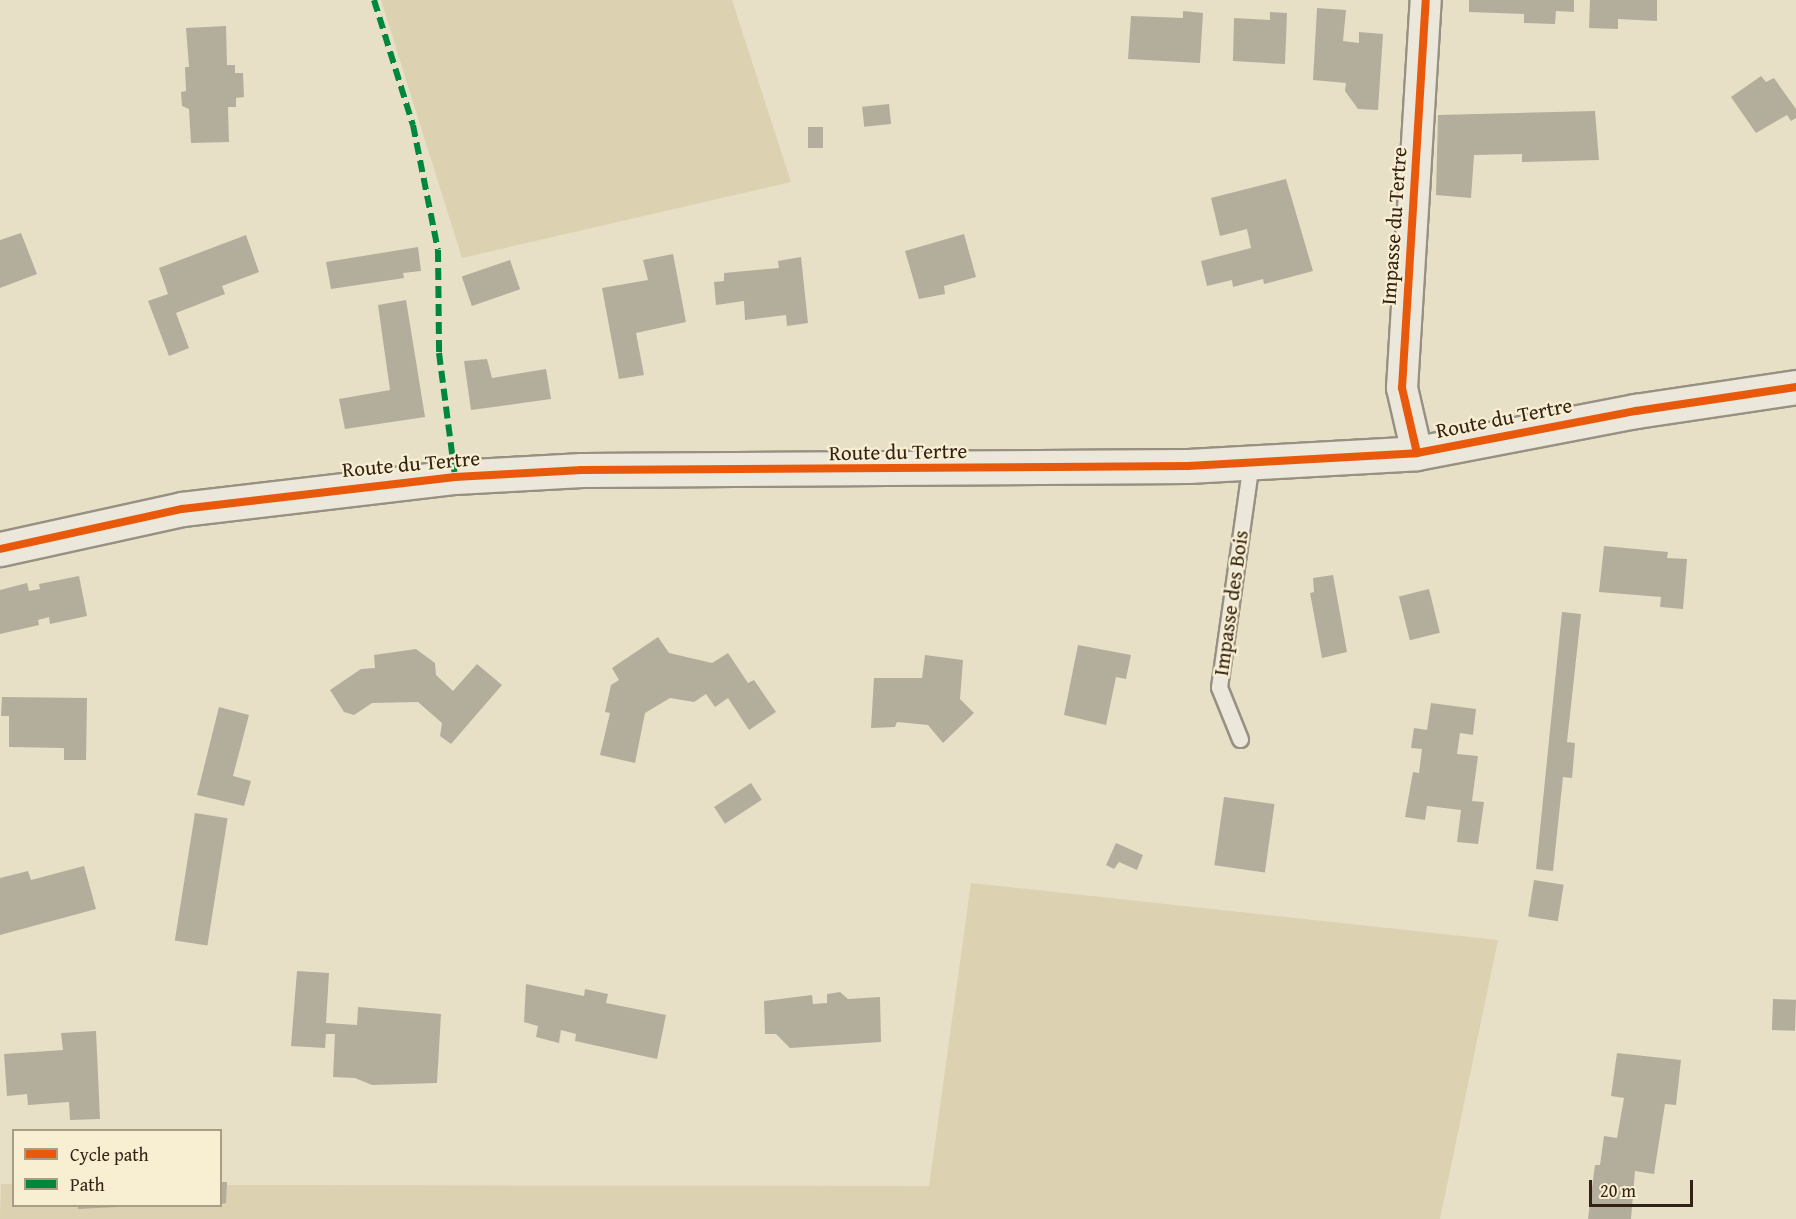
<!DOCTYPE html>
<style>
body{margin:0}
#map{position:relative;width:1796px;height:1219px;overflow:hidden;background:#e7e0c7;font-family:"Gentium Book Plus",serif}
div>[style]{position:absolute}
.green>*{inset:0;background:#dcd1b0}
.building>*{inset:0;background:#b3ad9c;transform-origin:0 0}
.roads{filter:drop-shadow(2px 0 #989182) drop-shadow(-2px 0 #989182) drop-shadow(0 2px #989182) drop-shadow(0 -2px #989182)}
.service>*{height:15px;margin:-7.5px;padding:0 7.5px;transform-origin:7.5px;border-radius:7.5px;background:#ebe7db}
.minor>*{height:30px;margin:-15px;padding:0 15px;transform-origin:15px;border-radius:15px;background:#ebe7db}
.tertiary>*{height:33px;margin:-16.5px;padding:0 16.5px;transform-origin:16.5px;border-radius:16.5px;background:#ebe7db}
.quiet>*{height:6px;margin-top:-3px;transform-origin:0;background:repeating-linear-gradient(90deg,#00873e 0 12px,transparent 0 18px)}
.cycleway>*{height:8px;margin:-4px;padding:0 4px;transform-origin:4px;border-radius:4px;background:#e8590c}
span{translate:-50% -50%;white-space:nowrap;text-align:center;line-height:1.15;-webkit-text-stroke:4.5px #f8efd2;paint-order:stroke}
.street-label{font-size:21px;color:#332115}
.legend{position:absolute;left:12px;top:1129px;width:210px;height:78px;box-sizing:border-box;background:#f8efd2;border:2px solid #a99d86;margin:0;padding:8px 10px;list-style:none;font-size:18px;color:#332115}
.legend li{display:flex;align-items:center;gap:12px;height:30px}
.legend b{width:30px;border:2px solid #a99d86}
.scale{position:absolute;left:1589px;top:1180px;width:104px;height:27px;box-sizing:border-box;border:3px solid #332115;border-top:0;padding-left:8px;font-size:18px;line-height:21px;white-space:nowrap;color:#332115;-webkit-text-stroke:4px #f8efd2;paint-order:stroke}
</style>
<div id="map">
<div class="green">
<i style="clip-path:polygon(381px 0,732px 0,791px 182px,462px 258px)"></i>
<i style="clip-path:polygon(971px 883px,1498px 940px,1440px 1219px,0 1219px,1px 1184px,13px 1184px,14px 1206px,220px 1206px,221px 1185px,929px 1186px)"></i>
</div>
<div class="building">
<i style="clip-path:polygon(1469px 0,1574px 0,1574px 12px,1556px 11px,1555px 24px,1524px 23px,1524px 14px,1469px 12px)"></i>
<i style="clip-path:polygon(1590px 0,1657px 0,1657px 21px,1618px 19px,1618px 29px,1589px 28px)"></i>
<i style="clip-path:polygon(1317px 8px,1346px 10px,1343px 41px,1359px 43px,1359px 32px,1383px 34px,1378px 110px,1358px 109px,1345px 91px,1346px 83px,1313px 80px)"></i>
<i style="clip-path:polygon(1183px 11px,1203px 13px,1200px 63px,1128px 59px,1131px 16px,1183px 18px)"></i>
<i style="clip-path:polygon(1270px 12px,1287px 13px,1285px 64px,1233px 61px,1234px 18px,1270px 20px)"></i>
<i style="clip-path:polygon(226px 26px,227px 65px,235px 65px,235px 73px,243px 73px,244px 97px,236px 98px,236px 107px,228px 107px,229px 142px,191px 143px,189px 109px,182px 106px,181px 92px,186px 91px,185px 67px,189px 67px,186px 28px)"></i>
<i style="clip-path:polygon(1761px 76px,1766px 82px,1774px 78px,1796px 109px,1796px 118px,1791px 121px,1787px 115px,1756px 133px,1731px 97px)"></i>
<i style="left:889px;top:104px;width:20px;height:27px;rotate:84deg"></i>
<i style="clip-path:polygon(1595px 111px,1599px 160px,1522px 162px,1522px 154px,1474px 155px,1471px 198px,1436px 195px,1438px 115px)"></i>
<i style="left:808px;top:127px;width:15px;height:21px"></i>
<i style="clip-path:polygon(1286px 179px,1313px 271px,1264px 284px,1263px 279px,1233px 287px,1232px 280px,1207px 286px,1201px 261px,1251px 248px,1247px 229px,1220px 236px,1211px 198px)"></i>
<i style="clip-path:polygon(21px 233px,37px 274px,0 288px,0 240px)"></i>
<i style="clip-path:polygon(964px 234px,976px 277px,944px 286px,945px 294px,919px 299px,905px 251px)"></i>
<i style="clip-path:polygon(246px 235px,259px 272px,222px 286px,225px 294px,176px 313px,189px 348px,169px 356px,148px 301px,168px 294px,159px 268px)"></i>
<i style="clip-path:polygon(418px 247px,421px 271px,403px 273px,404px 278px,331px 289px,326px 262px)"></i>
<i style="clip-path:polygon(673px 254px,686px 322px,636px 333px,644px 375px,619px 379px,602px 288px,648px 280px,643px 260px)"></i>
<i style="clip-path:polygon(801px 257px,808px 323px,787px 326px,786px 315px,745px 320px,744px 301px,716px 305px,714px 282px,724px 281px,724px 273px,779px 268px,778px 261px)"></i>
<i style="left:510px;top:260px;width:31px;height:51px;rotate:71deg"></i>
<i style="clip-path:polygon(406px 300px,425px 417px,345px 429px,339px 399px,390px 390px,378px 305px)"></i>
<i style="clip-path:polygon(487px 359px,492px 378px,546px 369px,551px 399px,471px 410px,464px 361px)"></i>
<i style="clip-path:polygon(1604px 546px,1668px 552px,1667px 558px,1687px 559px,1683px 609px,1660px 607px,1661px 597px,1599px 592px)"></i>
<i style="clip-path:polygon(1333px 575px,1347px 652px,1322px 658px,1310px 593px,1314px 592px,1313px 578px)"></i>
<i style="clip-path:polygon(79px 576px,87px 616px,50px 624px,49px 617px,38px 620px,39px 625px,0 634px,0 590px,27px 583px,29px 591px,40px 589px,39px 584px)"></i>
<i style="left:1429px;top:589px;width:45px;height:31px;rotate:76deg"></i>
<i style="clip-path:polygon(1562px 612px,1581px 614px,1567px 742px,1575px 743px,1572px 778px,1563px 777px,1553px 871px,1536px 869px)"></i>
<i style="clip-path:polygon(658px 637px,669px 653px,712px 663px,728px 653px,748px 683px,754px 680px,776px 712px,749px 730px,728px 698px,715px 707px,706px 694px,694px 702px,670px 698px,645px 713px,635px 763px,600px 755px,610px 713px,605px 712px,611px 685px,619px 680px,612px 668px)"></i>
<i style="clip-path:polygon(1078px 645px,1131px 655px,1126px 679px,1116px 677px,1106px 725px,1064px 715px)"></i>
<i style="clip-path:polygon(416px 649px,435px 663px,436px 675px,453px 691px,477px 664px,502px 685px,451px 744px,440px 736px,442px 723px,418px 702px,372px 703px,354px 715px,344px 712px,330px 690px,361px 669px,375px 668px,374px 655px)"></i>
<i style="clip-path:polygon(925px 655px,963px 660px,960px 699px,974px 713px,943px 743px,928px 725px,897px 722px,895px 727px,871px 728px,874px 678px,922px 678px)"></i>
<i style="clip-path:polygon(2px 697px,87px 698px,86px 760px,64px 760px,64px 748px,9px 747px,9px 716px,1px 716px)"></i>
<i style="clip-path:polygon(1431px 703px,1476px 709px,1473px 735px,1460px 733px,1457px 754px,1478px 756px,1472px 801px,1484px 802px,1478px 844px,1457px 842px,1461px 810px,1427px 806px,1425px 820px,1405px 817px,1413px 772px,1419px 773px,1422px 749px,1411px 748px,1414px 728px,1427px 730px)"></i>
<i style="clip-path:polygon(219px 707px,249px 715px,233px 776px,251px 781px,244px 806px,197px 795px)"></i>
<i style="left:751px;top:783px;width:20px;height:44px;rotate:57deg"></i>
<i style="left:1224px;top:797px;width:51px;height:69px;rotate:8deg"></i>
<i style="left:195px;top:813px;width:33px;height:129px;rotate:9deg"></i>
<i style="clip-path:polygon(1116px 843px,1143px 855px,1137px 870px,1119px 862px,1114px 869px,1106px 865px)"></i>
<i style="clip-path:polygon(84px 866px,96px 909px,0 935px,0 878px,28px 871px,31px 880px)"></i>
<i style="left:1534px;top:880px;width:30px;height:37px;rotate:9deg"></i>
<i style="clip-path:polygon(297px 971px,329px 973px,326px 1023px,357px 1025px,358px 1007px,441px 1014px,437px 1083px,372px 1085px,355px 1078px,333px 1077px,335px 1034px,326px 1034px,325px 1048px,291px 1046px)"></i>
<i style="clip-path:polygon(526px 984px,584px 996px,585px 989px,608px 994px,606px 1003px,666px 1015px,657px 1059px,575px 1041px,576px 1034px,561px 1030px,559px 1043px,536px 1037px,538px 1026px,524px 1022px)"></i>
<i style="clip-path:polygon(840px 992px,848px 999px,880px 997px,881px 1042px,790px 1048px,776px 1034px,765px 1034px,764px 1001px,812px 995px,813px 1004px,827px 1003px,827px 994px)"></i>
<i style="left:1773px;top:999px;width:23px;height:31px;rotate:2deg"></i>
<i style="clip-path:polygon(96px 1031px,100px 1119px,70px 1120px,69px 1102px,28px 1105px,27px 1094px,7px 1096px,4px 1054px,63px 1050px,61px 1033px)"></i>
<i style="clip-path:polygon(1617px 1053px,1681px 1060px,1676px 1105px,1665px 1104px,1654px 1174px,1635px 1171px,1631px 1219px,1588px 1219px,1595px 1165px,1600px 1165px,1604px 1136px,1617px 1138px,1624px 1098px,1611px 1096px)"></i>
<i style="clip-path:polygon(220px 1182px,227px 1182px,226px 1203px,220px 1204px)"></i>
<i style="clip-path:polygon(78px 1206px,117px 1206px,117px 1207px,78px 1209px)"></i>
</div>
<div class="roads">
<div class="service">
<i style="left:1240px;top:739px;width:56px;rotate:-112deg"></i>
<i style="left:1219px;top:687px;width:226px;rotate:-81.9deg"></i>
</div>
<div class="minor">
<i style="left:1417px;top:453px;width:67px;rotate:-103deg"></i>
<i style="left:1402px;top:388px;width:389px;rotate:-86.5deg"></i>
</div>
<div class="tertiary">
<i style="left:0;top:549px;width:186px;rotate:-12.4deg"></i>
<i style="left:182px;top:509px;width:275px;rotate:-6.7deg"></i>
<i style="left:455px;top:477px;width:127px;rotate:-3.2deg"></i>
<i style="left:582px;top:470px;width:606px;rotate:-0.38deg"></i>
<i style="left:1188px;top:466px;width:229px;rotate:-3.2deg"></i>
<i style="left:1417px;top:453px;width:223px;rotate:-10.9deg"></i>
<i style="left:1636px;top:411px;width:162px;rotate:-8.5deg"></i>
</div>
</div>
<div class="quiet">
<i style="left:374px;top:0;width:131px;rotate:72.7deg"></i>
<i style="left:413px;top:125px;width:127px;rotate:78.7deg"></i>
<i style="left:438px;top:250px;width:103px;rotate:89.4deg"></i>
<i style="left:439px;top:353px;width:125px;rotate:82.6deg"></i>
</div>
<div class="cycleway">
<i style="left:1417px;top:453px;width:67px;rotate:-103deg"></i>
<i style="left:1402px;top:388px;width:389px;rotate:-86.5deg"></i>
<i style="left:0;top:549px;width:186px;rotate:-12.4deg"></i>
<i style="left:182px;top:509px;width:275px;rotate:-6.7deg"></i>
<i style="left:455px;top:477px;width:127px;rotate:-3.2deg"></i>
<i style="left:582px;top:470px;width:606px;rotate:-0.38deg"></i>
<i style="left:1188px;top:466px;width:229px;rotate:-3.2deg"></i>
<i style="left:1417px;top:453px;width:223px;rotate:-10.9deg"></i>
<i style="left:1636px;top:411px;width:162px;rotate:-8.5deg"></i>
</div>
<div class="street-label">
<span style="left:1394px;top:226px;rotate:-86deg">Impasse du Tertre</span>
<span style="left:1504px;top:418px;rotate:-11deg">Route du Tertre</span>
<span style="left:898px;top:452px;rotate:-1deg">Route du Tertre</span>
<span style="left:411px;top:464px;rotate:-5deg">Route du Tertre</span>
<span style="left:1231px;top:603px;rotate:-82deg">Impasse des Bois</span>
</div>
<ul class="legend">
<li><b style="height:8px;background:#e8590c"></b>Cycle path</li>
<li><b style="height:8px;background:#00873e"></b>Path</li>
</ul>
<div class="scale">20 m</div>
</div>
